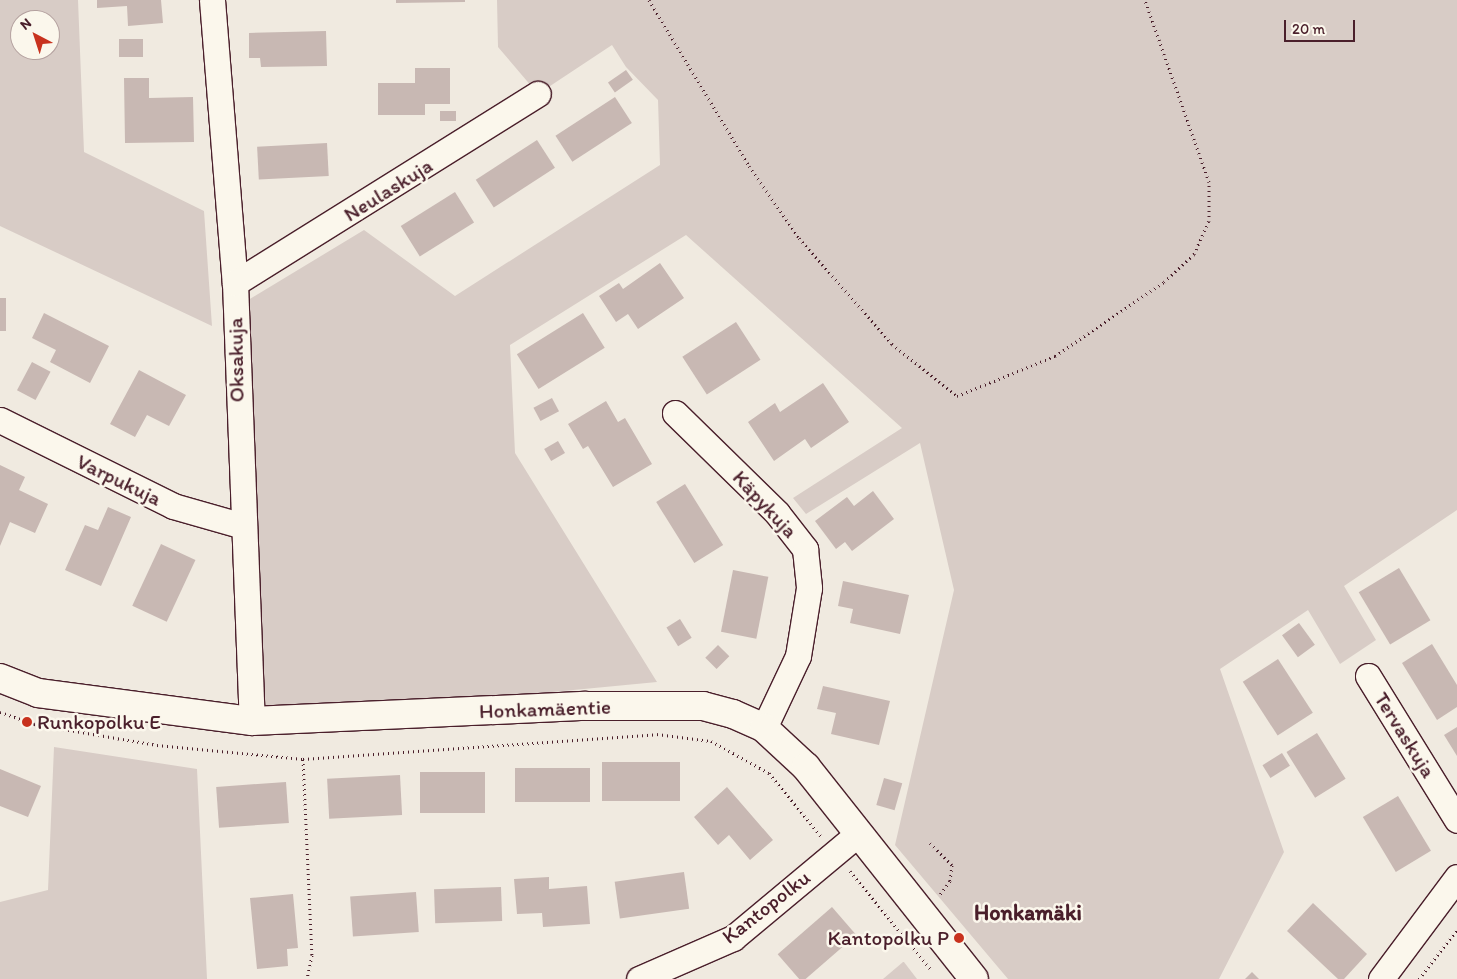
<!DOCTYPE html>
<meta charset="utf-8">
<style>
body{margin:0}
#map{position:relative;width:1457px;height:979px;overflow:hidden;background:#f0eae0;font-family:Itim,sans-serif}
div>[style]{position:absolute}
.green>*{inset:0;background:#d8ccc6}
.building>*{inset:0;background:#c8b8b3;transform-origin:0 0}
.path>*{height:3px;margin-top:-1.5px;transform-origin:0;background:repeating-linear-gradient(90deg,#4a1f2b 0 1px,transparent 0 5px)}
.roads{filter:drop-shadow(1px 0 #4a1f2b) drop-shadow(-1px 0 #4a1f2b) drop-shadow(0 1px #4a1f2b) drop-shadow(0 -1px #4a1f2b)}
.minor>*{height:25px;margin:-12.5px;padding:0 12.5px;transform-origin:12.5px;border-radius:12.5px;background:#fbf7ec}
.tertiary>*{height:28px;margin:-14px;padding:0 14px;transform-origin:14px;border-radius:14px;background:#fbf7ec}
.dots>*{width:14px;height:14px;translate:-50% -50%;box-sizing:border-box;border:2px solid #fbf7ec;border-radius:50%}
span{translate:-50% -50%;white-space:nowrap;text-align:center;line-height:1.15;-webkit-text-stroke:5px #fbf7ec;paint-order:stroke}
.street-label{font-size:21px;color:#4a1f2b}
.poi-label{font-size:21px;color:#4a1f2b}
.left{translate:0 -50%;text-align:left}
.right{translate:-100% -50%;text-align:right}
.neighbourhood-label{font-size:22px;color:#4a1f2b;font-weight:700}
.north{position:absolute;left:10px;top:10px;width:50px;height:50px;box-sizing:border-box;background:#fbf7ec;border:1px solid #b4a19f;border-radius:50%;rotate:320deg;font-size:14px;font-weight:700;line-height:20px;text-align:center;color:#4a1f2b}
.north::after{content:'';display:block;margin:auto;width:18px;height:22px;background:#c8321e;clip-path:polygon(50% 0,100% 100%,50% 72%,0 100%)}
.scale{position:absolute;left:1284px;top:20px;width:71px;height:22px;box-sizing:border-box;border:2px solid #4a1f2b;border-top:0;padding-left:6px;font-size:15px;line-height:18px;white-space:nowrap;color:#4a1f2b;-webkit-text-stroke:4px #fbf7ec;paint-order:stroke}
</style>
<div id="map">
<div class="green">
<i style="clip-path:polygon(evenodd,0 0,78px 0,84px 152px,204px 211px,212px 326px,0 226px,0 0,20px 20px,50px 20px,50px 50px,20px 50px,20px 20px)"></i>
<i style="clip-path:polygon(497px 0,1457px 0,1457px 510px,1344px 586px,1376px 640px,1340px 664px,1308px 610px,1220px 669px,1284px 852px,1219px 979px,1008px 979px,895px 845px,954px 590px,920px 443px,806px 514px,793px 498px,902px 428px,686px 235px,510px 345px,515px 453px,657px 682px,252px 721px,235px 308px,364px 230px,455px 296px,660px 165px,658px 100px,626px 67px,612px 45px,538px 94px,498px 47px)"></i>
<i style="clip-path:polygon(54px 747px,197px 769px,207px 979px,0 979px,0 902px,48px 890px)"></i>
<i style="clip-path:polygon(904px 962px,917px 979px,883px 979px,903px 962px)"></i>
</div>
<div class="building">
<i style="clip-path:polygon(97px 0,161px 0,163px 23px,128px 26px,127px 6px,97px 8px)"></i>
<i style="clip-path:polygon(396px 0,465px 0,465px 2px,396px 3px)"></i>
<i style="clip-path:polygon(326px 31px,327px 66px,261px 67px,260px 58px,249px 58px,249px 33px)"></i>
<i style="left:143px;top:39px;width:18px;height:24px;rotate:90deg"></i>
<i style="clip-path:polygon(415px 68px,450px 68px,450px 104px,425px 104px,425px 115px,378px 115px,378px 83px,415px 83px)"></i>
<i style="left:626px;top:70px;width:12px;height:22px;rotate:55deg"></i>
<i style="clip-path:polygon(124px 78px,149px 78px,149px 98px,193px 97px,194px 142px,125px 143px)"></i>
<i style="left:615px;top:97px;width:31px;height:71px;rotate:57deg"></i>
<i style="left:456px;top:111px;width:10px;height:16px;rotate:90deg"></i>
<i style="left:537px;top:140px;width:33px;height:73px;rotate:57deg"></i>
<i style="left:327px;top:143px;width:33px;height:70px;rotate:87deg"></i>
<i style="left:455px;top:192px;width:36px;height:64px;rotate:58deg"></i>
<i style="clip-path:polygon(660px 263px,684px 298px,638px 329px,628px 314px,616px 322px,599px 296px,619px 283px,623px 289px)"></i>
<i style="left:0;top:298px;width:6px;height:33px"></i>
<i style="clip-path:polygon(44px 313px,109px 346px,90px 383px,50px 362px,56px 350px,32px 338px)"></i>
<i style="left:583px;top:313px;width:41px;height:78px;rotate:58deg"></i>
<i style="left:736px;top:322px;width:45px;height:64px;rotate:57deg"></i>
<i style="left:32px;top:362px;width:21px;height:32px;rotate:28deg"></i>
<i style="clip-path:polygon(139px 370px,186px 395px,169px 426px,147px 415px,135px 437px,110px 424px)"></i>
<i style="clip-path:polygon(823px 383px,849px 422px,811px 448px,805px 439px,774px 461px,748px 422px,775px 403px,780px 412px)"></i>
<i style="left:552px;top:398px;width:15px;height:21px;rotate:62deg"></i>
<i style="clip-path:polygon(606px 401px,618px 422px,625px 418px,652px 464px,613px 487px,588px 446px,583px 449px,568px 424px)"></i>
<i style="left:558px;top:441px;width:14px;height:16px;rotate:60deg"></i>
<i style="clip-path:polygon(0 465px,25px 477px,19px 490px,48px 504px,35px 533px,10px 522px,0 546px)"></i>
<i style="left:685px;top:484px;width:72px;height:34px;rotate:58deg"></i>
<i style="clip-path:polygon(873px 491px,894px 519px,852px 551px,845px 542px,836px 549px,815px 521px,847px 497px,854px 506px)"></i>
<i style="clip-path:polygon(108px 507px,131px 517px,101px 586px,65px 570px,85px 525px,98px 530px)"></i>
<i style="left:161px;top:544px;width:38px;height:68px;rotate:25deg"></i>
<i style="left:1399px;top:568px;width:61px;height:47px;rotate:59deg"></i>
<i style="left:733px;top:570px;width:36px;height:63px;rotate:11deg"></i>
<i style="clip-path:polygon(843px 581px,909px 595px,900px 634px,850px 623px,853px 609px,838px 606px)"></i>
<i style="left:680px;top:619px;width:22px;height:16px;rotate:58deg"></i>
<i style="left:1299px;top:623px;width:27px;height:21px;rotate:54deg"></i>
<i style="clip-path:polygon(1432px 644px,1457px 685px,1457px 707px,1437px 720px,1402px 663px)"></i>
<i style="left:718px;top:645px;width:16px;height:18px;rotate:45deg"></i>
<i style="left:1278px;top:659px;width:64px;height:42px;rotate:57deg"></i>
<i style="clip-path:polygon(823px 686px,890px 701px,879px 745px,831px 734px,836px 713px,817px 709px)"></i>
<i style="clip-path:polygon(1457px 727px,1457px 756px,1444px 735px)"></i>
<i style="left:1317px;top:733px;width:54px;height:36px;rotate:58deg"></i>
<i style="left:1282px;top:753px;width:15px;height:23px;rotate:58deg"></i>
<i style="left:680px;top:762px;width:39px;height:78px;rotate:90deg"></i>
<i style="left:515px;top:768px;width:75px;height:34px"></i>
<i style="clip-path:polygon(0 769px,41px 786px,28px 817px,0 806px)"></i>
<i style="left:420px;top:772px;width:65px;height:41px"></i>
<i style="left:400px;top:775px;width:40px;height:73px;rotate:87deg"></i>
<i style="left:884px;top:778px;width:19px;height:28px;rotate:16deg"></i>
<i style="left:286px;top:782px;width:41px;height:70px;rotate:86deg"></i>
<i style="clip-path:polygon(727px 787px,773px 840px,750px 860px,729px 835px,718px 845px,694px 817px)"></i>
<i style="left:1398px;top:796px;width:64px;height:41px;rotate:59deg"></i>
<i style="left:684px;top:872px;width:37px;height:70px;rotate:82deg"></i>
<i style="clip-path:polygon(549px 877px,549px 889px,587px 886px,590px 924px,543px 927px,542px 913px,517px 914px,514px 879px)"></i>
<i style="left:501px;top:887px;width:34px;height:67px;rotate:88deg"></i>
<i style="left:416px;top:892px;width:40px;height:66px;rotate:86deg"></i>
<i style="clip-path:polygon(293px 894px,298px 948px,287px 949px,288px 966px,257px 969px,250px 898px)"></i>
<i style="clip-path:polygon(1313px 903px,1367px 954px,1344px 979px,1338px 979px,1287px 931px)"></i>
<i style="left:832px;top:907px;width:37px;height:72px;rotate:49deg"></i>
<i style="clip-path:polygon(1252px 972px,1259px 979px,1245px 979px)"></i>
</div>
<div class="path">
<i style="left:649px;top:0;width:194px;rotate:58.9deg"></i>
<i style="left:749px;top:166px;width:88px;rotate:55.2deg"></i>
<i style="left:799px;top:238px;width:141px;rotate:48.7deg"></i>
<i style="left:892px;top:344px;width:83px;rotate:38.7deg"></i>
<i style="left:957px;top:396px;width:106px;rotate:-22.2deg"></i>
<i style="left:1055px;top:356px;width:132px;rotate:-34.2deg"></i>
<i style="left:1164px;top:282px;width:41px;rotate:-43deg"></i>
<i style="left:1194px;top:254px;width:36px;rotate:-66deg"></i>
<i style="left:1209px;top:221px;width:39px;rotate:-90deg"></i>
<i style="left:1209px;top:182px;width:193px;rotate:-109.4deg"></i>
<i style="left:0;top:712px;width:36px;rotate:19deg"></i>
<i style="left:34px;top:724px;width:125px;rotate:9.7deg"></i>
<i style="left:157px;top:745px;width:147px;rotate:5.5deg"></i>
<i style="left:303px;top:759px;width:355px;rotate:-4deg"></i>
<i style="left:657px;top:734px;width:54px;rotate:7.4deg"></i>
<i style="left:711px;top:741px;width:66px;rotate:28.9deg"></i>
<i style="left:769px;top:773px;width:82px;rotate:50.5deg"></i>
<i style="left:303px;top:759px;width:196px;rotate:87.4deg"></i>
<i style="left:312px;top:955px;width:25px;rotate:102deg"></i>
<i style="left:930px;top:843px;width:31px;rotate:45deg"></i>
<i style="left:952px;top:865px;width:16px;rotate:97deg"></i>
<i style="left:950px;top:881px;width:17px;rotate:126deg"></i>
<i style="left:850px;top:871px;width:129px;rotate:50.6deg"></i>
<i style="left:1419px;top:979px;width:62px;rotate:-52.2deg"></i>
</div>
<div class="roads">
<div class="minor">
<i style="left:212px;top:0;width:284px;rotate:85.4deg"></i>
<i style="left:235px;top:283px;width:438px;rotate:87.8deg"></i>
<i style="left:235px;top:283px;width:357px;rotate:-32deg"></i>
<i style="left:675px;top:413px;width:143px;rotate:44.4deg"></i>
<i style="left:777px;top:513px;width:46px;rotate:52.1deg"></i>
<i style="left:805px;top:549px;width:39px;rotate:84deg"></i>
<i style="left:809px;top:588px;width:69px;rotate:99.2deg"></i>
<i style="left:798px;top:656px;width:80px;rotate:115.3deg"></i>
<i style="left:0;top:420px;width:193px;rotate:26.4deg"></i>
<i style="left:173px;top:506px;width:73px;rotate:15.9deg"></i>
<i style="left:1368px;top:676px;width:169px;rotate:58.3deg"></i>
<i style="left:639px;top:979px;width:103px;rotate:-23.6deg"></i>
<i style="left:733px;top:938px;width:163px;rotate:-39.8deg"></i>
<i style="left:1381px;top:979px;width:127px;rotate:-53.3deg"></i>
</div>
<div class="tertiary">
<i style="left:0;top:678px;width:41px;rotate:21.5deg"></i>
<i style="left:38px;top:693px;width:216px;rotate:7.5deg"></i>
<i style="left:252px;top:721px;width:334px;rotate:-2.6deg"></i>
<i style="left:586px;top:706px;width:117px"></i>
<i style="left:703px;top:706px;width:31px;rotate:15deg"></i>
<i style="left:733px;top:714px;width:34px;rotate:24deg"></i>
<i style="left:764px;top:728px;width:57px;rotate:42.9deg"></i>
<i style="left:806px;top:767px;width:270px;rotate:51.6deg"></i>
</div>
</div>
<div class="dots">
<i style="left:27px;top:722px;background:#c8321e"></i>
<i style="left:959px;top:938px;background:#c8321e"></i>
</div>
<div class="street-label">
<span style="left:388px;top:190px;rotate:-32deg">Neulaskuja</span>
<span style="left:236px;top:360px;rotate:-91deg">Oksakuja</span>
<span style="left:119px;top:480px;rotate:26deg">Varpukuja</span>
<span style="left:765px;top:504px;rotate:47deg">Käpykuja</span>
<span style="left:545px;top:709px;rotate:-2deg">Honkamäentie</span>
<span style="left:1405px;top:735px;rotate:58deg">Tervaskuja</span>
<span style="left:766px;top:907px;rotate:-38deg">Kantopolku</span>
</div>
<div class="poi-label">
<span class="left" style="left:37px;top:722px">Runkopolku E</span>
<span class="right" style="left:949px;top:938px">Kantopolku P</span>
</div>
<div class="neighbourhood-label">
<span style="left:1028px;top:913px">Honkamäki</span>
</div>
<div class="north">N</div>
<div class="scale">20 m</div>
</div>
